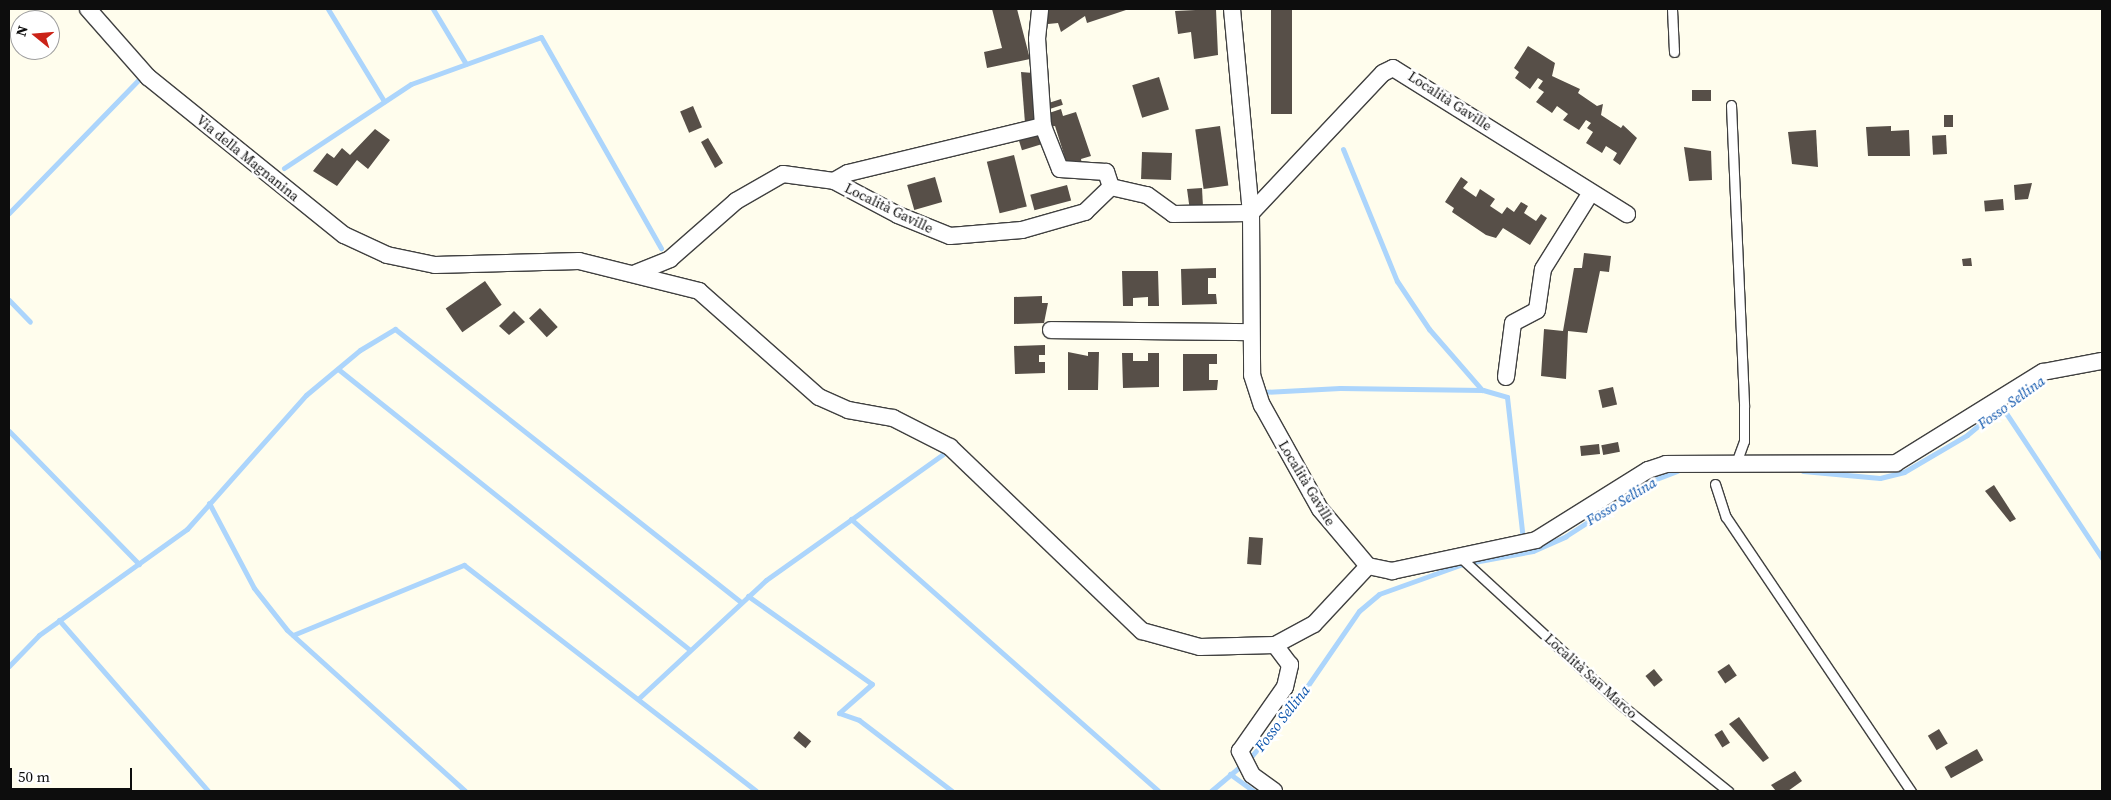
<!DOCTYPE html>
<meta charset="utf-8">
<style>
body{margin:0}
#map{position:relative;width:2111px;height:800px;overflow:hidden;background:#fffded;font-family:"Source Serif 4",serif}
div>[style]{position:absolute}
.stream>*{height:5px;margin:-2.5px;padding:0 2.5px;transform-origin:2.5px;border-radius:2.5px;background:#acd5fc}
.building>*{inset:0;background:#574f48;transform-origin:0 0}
.roads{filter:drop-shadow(1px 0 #404040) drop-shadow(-1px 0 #404040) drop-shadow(0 1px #404040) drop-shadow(0 -1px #404040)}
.lane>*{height:9px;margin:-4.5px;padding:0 4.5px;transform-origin:4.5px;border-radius:4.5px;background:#fff}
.street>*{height:16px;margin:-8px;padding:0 8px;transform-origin:8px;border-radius:8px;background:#fff}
span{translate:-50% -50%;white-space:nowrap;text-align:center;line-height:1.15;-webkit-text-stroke:5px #fff;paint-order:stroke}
.street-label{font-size:14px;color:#0d0d0d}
.water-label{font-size:15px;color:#0a53ab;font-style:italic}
.frame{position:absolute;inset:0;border:10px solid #0d0d0d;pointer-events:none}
.north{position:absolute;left:10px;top:10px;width:50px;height:50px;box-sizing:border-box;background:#fff;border:1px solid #9e9e9e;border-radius:50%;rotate:287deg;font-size:14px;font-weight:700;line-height:20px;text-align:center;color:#0d0d0d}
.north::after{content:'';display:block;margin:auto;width:18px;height:22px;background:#cb2317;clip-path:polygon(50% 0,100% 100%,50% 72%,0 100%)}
.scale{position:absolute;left:10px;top:768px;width:122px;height:22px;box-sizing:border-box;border:2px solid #0d0d0d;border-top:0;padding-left:6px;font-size:15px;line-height:18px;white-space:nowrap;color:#0d0d0d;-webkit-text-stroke:4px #fff;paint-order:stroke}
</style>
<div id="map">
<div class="stream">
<i style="left:328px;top:9px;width:108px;rotate:58.7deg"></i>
<i style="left:433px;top:9px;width:64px;rotate:59deg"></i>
<i style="left:1343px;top:149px;width:143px;rotate:67.8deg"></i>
<i style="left:1397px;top:281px;width:58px;rotate:56.3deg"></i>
<i style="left:1429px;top:329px;width:81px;rotate:49deg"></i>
<i style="left:284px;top:168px;width:152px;rotate:-33.5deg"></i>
<i style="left:411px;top:84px;width:138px;rotate:-19.9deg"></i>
<i style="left:541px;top:37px;width:243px;rotate:60.4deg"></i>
<i style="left:9px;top:213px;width:191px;rotate:-45.8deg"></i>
<i style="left:9px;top:300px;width:30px;rotate:46deg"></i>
<i style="left:338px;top:369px;width:449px;rotate:38.6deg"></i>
<i style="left:1263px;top:392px;width:77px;rotate:-3deg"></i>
<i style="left:1340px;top:388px;width:143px;rotate:0.8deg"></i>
<i style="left:1483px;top:390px;width:25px;rotate:16deg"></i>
<i style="left:1507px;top:397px;width:143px;rotate:83.6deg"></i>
<i style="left:2002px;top:407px;width:181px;rotate:56.5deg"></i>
<i style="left:9px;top:431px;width:186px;rotate:45.7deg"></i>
<i style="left:1803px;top:471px;width:77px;rotate:5.2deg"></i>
<i style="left:1880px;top:478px;width:25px;rotate:-14deg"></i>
<i style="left:1904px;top:472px;width:73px;rotate:-30.4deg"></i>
<i style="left:1967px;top:435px;width:47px;rotate:-39.8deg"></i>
<i style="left:209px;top:503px;width:96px;rotate:62.1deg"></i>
<i style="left:254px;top:588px;width:53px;rotate:51.8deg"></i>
<i style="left:287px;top:630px;width:240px;rotate:42.1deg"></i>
<i style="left:851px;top:519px;width:410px;rotate:41.5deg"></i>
<i style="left:748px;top:596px;width:152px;rotate:35.4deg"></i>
<i style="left:872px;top:684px;width:44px;rotate:138.7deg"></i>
<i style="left:839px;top:713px;width:21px;rotate:19deg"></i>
<i style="left:859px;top:720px;width:117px;rotate:37.4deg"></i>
<i style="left:59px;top:620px;width:227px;rotate:48.9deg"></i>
<i style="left:293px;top:635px;width:185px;rotate:-22.3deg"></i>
<i style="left:464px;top:565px;width:369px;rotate:37.7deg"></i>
<i style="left:9px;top:666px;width:43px;rotate:-45.9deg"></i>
<i style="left:39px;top:635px;width:182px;rotate:-35.6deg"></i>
<i style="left:187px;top:529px;width:179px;rotate:-48.4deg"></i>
<i style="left:306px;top:395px;width:70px;rotate:-39.8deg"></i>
<i style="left:360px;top:350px;width:41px;rotate:-31deg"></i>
<i style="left:395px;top:329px;width:441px;rotate:38.3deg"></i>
<i style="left:639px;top:698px;width:173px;rotate:-42.9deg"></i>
<i style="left:766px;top:580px;width:217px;rotate:-35.4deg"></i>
<i style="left:1230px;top:774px;width:29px;rotate:36deg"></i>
<i style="left:1211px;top:791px;width:51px;rotate:-40.2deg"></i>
<i style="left:1250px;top:758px;width:67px;rotate:-49.9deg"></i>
<i style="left:1293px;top:707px;width:116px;rotate:-55.5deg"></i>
<i style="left:1359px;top:611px;width:26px;rotate:-40deg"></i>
<i style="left:1379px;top:594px;width:89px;rotate:-19.7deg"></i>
<i style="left:1463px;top:564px;width:71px;rotate:-10.5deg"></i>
<i style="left:1533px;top:551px;width:36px;rotate:-24deg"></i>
<i style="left:1566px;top:536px;width:101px;rotate:-32.9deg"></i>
<i style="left:1651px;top:481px;width:28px;rotate:-21deg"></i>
</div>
<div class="building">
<i style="clip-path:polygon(992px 9px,1017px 9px,1030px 59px,987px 68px,984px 52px,1002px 48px)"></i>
<i style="clip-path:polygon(1046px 9px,1129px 9px,1087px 23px,1085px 16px,1061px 32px,1058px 23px,1048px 24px)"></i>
<i style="clip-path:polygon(1216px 9px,1218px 55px,1194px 59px,1191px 32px,1178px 34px,1175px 11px)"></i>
<i style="left:1271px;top:9px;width:21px;height:105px"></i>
<i style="clip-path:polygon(1528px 46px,1555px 63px,1552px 76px,1580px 89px,1578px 93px,1597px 106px,1603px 104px,1601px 115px,1621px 128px,1623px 125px,1637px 138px,1620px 165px,1613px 160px,1617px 153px,1606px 146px,1602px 153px,1586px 143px,1593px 132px,1587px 128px,1591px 123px,1586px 120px,1579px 130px,1563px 120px,1568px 114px,1557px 106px,1552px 113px,1536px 102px,1544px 92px,1538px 88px,1543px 81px,1538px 78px,1530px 89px,1515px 78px,1519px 72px,1514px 68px)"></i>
<i style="clip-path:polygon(1021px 72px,1033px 73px,1035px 121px,1025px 123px)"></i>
<i style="left:1159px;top:77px;width:34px;height:28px;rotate:73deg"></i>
<i style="left:1692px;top:90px;width:19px;height:11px"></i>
<i style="left:1061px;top:99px;width:6px;height:13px;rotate:72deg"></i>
<i style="left:693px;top:106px;width:23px;height:14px;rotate:67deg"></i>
<i style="clip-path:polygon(1061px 109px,1063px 116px,1076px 112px,1091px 156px,1081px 159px,1082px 164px,1067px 164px,1055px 126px,1050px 127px,1046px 114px)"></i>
<i style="left:1944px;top:115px;width:9px;height:12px"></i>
<i style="left:1220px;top:126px;width:60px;height:25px;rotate:82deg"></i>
<i style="clip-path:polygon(1891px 126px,1891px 131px,1909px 130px,1910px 156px,1868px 156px,1866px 127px)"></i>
<i style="clip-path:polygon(375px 129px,390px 140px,368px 169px,357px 160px,337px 186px,313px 171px,327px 153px,334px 158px,342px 148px,350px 155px)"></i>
<i style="clip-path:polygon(1816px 130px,1818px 167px,1792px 164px,1788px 132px)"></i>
<i style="left:1041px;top:134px;width:10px;height:23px;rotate:73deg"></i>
<i style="left:1946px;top:135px;width:19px;height:14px;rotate:87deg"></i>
<i style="clip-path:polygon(708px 138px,723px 163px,715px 168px,701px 142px)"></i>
<i style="clip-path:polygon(1684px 147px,1711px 151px,1712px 180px,1689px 181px)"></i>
<i style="left:1142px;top:152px;width:30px;height:27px;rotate:2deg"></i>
<i style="left:1014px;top:155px;width:53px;height:28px;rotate:76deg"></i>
<i style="left:935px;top:177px;width:26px;height:29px;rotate:74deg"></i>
<i style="clip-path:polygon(1461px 177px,1468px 182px,1463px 188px,1476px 197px,1480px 189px,1495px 199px,1490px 206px,1502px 214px,1507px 207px,1514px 212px,1521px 202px,1528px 206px,1524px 213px,1536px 221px,1541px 214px,1547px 218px,1530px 245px,1503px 228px,1496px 238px,1486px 235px,1452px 212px,1454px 208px,1445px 202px)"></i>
<i style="clip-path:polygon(2032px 183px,2028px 199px,2015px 200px,2014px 185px)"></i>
<i style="left:1067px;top:185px;width:16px;height:38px;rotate:75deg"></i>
<i style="clip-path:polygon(1202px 188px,1203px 207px,1190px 211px,1187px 189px)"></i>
<i style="left:2003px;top:199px;width:11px;height:19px;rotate:85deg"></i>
<i style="clip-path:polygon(1584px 253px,1611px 256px,1609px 272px,1600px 271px,1587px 333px,1568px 331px,1566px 379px,1541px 376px,1544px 329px,1563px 331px,1574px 268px,1582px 268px)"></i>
<i style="clip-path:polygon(1971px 258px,1972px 266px,1963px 266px,1962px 259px)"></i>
<i style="clip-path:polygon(1216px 268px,1216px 278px,1208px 278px,1208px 294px,1216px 294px,1217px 304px,1182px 305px,1181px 269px)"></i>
<i style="clip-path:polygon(1122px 271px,1158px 271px,1159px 306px,1148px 306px,1148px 297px,1133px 298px,1133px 306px,1123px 306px)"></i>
<i style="left:485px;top:281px;width:29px;height:48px;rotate:55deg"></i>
<i style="clip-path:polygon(1042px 296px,1042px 303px,1048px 303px,1044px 323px,1014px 324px,1014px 297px)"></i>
<i style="left:540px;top:308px;width:26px;height:15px;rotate:47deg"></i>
<i style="clip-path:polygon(514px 311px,525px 322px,509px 335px,499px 326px)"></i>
<i style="clip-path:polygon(1045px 345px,1045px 355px,1039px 355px,1039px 362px,1045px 362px,1045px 373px,1015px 374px,1014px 346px)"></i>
<i style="clip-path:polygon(1068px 352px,1088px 356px,1088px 352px,1099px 352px,1098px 390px,1068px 390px)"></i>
<i style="clip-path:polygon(1122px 353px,1133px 353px,1133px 361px,1148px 361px,1148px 353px,1159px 353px,1159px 387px,1123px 388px)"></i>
<i style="clip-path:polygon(1183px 354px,1217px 354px,1217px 364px,1209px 364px,1209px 380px,1218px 380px,1217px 390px,1183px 391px)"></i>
<i style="left:1613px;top:387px;width:18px;height:15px;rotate:77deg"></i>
<i style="left:1618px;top:442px;width:10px;height:17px;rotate:79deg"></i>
<i style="left:1599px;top:444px;width:10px;height:19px;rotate:84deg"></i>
<i style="clip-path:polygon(1994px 485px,2016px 519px,2010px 522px,1985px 491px)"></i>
<i style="left:1249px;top:537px;width:14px;height:27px;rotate:4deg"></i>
<i style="left:1729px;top:664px;width:14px;height:14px;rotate:56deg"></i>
<i style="left:1654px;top:669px;width:14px;height:11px;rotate:51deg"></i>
<i style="clip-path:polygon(1739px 717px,1769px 758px,1763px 762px,1729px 724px)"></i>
<i style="left:1939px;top:729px;width:17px;height:13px;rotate:59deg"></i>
<i style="left:1722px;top:730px;width:15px;height:9px;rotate:58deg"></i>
<i style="left:799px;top:731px;width:16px;height:9px;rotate:40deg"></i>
<i style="left:1977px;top:749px;width:13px;height:37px;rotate:61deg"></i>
<i style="clip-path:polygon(1795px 771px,1802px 781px,1788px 791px,1776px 791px,1771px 785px)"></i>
</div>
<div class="roads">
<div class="lane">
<i style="left:1672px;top:9px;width:43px;rotate:87.3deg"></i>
<i style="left:1731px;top:105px;width:302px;rotate:87.5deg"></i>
<i style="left:1744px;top:407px;width:34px;rotate:90deg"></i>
<i style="left:1744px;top:441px;width:23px;rotate:110deg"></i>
<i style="left:1715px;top:484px;width:35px;rotate:72deg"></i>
<i style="left:1726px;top:517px;width:331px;rotate:56deg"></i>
<i style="left:1459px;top:556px;width:219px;rotate:42.6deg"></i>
<i style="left:1620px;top:704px;width:139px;rotate:38.9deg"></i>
</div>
<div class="street">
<i style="left:88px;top:9px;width:91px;rotate:48.6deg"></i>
<i style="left:148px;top:77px;width:252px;rotate:38.9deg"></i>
<i style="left:344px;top:235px;width:47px;rotate:24.9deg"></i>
<i style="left:387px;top:255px;width:49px;rotate:11.8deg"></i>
<i style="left:435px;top:265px;width:144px;rotate:-1.6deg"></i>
<i style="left:579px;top:261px;width:124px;rotate:14deg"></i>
<i style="left:699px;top:291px;width:160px;rotate:41.5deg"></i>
<i style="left:819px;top:397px;width:32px;rotate:24deg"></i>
<i style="left:848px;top:410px;width:46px;rotate:10.1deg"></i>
<i style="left:893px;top:418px;width:64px;rotate:27deg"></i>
<i style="left:950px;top:447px;width:266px;rotate:43.8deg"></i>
<i style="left:1142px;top:631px;width:60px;rotate:15.4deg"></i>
<i style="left:1200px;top:647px;width:75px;rotate:-1.5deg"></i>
<i style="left:1275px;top:645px;width:44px;rotate:-28.3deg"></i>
<i style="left:1314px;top:624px;width:79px;rotate:-47deg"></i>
<i style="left:1232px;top:9px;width:205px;rotate:84.7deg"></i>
<i style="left:1251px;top:213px;width:162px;rotate:89.6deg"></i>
<i style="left:1252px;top:375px;width:32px;rotate:72deg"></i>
<i style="left:1262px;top:405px;width:119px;rotate:60.9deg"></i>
<i style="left:1320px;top:509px;width:75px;rotate:49.9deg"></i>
<i style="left:1368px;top:566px;width:25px;rotate:12deg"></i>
<i style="left:1392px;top:571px;width:147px;rotate:-12.1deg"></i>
<i style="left:1536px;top:540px;width:132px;rotate:-32deg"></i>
<i style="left:1648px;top:470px;width:19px;rotate:-18deg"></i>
<i style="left:1666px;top:464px;width:230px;rotate:-0.2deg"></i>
<i style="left:1896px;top:463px;width:173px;rotate:-31.8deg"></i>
<i style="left:2043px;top:372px;width:60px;rotate:-10.6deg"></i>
<i style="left:834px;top:181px;width:16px;rotate:-30deg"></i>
<i style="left:848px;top:173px;width:201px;rotate:-13.6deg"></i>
<i style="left:1111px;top:187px;width:37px;rotate:13deg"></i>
<i style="left:1147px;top:195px;width:32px;rotate:36deg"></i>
<i style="left:1173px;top:214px;width:78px;rotate:-0.7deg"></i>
<i style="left:1251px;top:213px;width:192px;rotate:-46.7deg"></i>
<i style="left:1383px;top:73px;width:11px;rotate:-27deg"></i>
<i style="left:1393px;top:68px;width:276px;rotate:32deg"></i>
<i style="left:636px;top:273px;width:37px;rotate:-22deg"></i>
<i style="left:670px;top:259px;width:88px;rotate:-41.3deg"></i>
<i style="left:736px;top:201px;width:54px;rotate:-29.9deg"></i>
<i style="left:783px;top:174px;width:51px;rotate:7.8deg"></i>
<i style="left:834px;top:181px;width:72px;rotate:28deg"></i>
<i style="left:898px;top:215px;width:56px;rotate:22deg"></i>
<i style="left:950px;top:236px;width:72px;rotate:-4.8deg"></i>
<i style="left:1022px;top:230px;width:66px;rotate:-15.9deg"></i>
<i style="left:1085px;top:212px;width:36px;rotate:-44deg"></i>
<i style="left:1111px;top:187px;width:16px;rotate:-108deg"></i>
<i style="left:1106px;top:172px;width:46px;rotate:-176.3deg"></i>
<i style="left:1060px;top:169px;width:46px;rotate:-111.6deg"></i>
<i style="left:1043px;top:126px;width:87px;rotate:-93.9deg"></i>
<i style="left:1037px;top:39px;width:30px;rotate:-84deg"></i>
<i style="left:1051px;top:330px;width:199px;rotate:0.6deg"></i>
<i style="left:1506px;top:377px;width:54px;rotate:-82.6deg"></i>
<i style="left:1513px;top:323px;width:27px;rotate:-28deg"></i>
<i style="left:1537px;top:310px;width:41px;rotate:-81.7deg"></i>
<i style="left:1543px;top:269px;width:89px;rotate:-57.9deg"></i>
<i style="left:1274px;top:791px;width:27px;rotate:-144deg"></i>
<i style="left:1252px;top:775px;width:27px;rotate:-117deg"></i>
<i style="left:1240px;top:751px;width:78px;rotate:-54.9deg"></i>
<i style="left:1285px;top:687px;width:23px;rotate:-77deg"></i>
<i style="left:1290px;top:665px;width:25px;rotate:-127deg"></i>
</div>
</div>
<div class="street-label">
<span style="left:1450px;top:101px;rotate:33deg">Località Gaville</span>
<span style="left:248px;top:158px;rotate:39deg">Via della Magnanina</span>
<span style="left:889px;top:208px;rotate:26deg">Località Gaville</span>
<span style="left:1307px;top:483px;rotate:59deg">Località Gaville</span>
<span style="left:1591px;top:676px;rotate:42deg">Località San Marco</span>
</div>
<div class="water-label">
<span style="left:2011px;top:402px;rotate:-36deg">Fosso Sellina</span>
<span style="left:1621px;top:501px;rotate:-31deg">Fosso Sellina</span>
<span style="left:1282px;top:718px;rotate:-52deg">Fosso Sellina</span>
</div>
<div class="frame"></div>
<div class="north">N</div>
<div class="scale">50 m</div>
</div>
